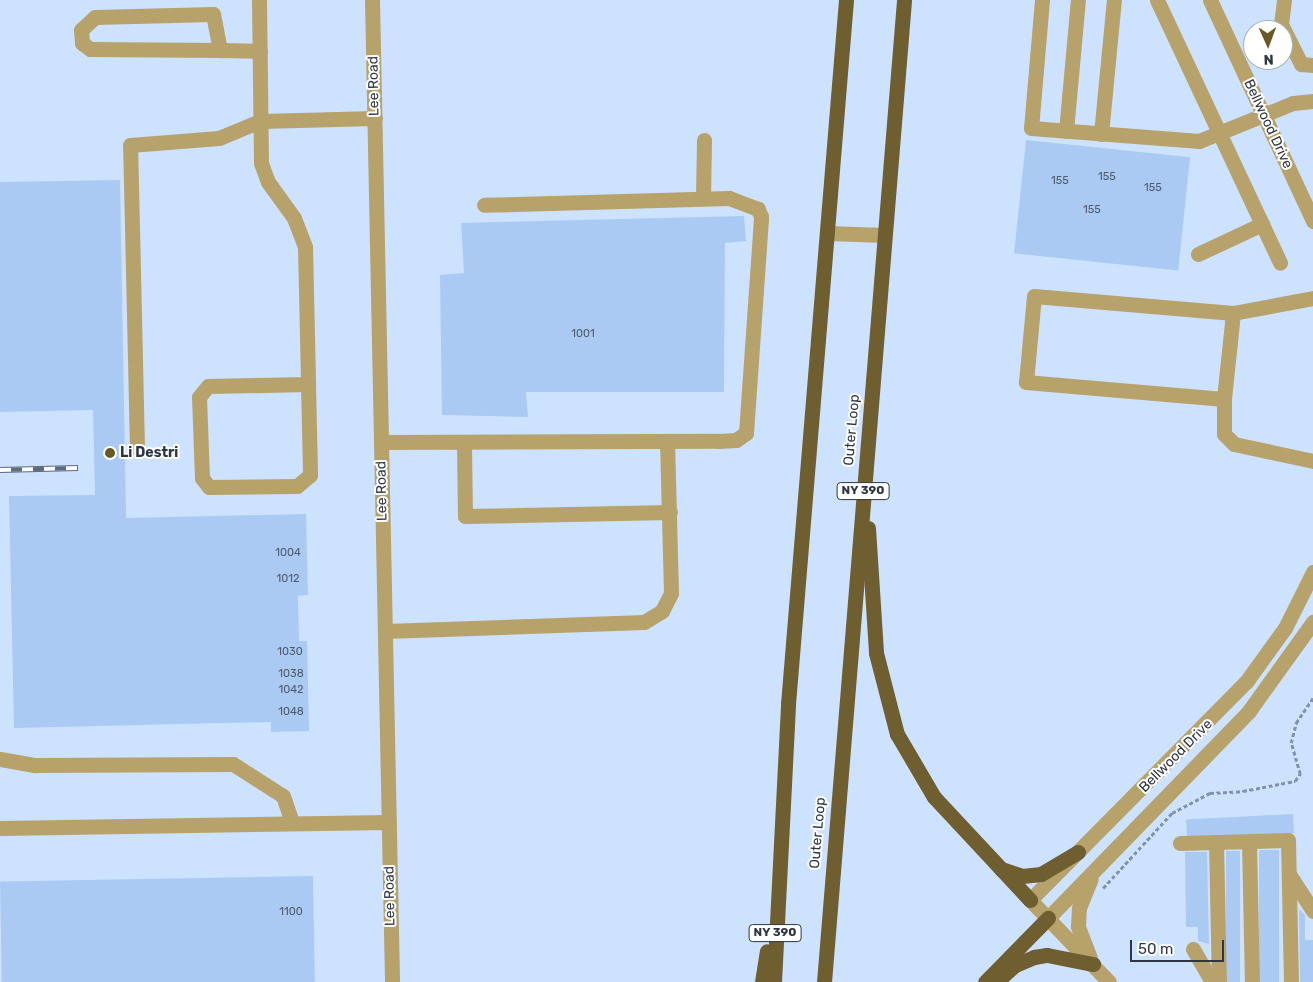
<!DOCTYPE html>
<style>
body{margin:0}
#map{position:relative;width:1313px;height:982px;overflow:hidden;background:#cde2fe;font-family:Rubik,sans-serif}
div>[style]{position:absolute}
.building>*{inset:0;background:#abcaf3;transform-origin:0 0}
.path>*{height:2.5px;margin-top:-1.25px;transform-origin:0;background:repeating-linear-gradient(90deg,#8392a6 0 4px,transparent 0 6.5px)}
.minor>*{height:15px;margin:-7.5px;padding:0 7.5px;transform-origin:7.5px;border-radius:7.5px;background:#b7a26b}
.highway>*{height:15px;margin:-7.5px;padding:0 7.5px;transform-origin:7.5px;border-radius:7.5px;background:#6f5e2f}
.rail>*{height:5.5px;margin-top:-2.75px;transform-origin:0;background:repeating-linear-gradient(90deg,#fff 0 11px,#606c7d 0 22px);box-sizing:border-box;border-block:1px solid #606c7d}
.dots>*{width:14px;height:14px;translate:-50% -50%;box-sizing:border-box;border:2px solid #fff;border-radius:50%}
span{translate:-50% -50%;white-space:nowrap;text-align:center;line-height:1.15;-webkit-text-stroke:4px #fff;paint-order:stroke}
.number-label{font-size:11px;color:#4d5b6e}
.number-label span{-webkit-text-stroke-width:0}
.shield-label span{padding:1px 4px;background:#fff;border:1px solid;border-radius:4px;-webkit-text-stroke-width:0}
.shield-label{font-size:12px;color:#2e3641;font-weight:700}
.street-label{font-size:14px;color:#2e3641}
.poi-label{font-size:14px;color:#2e3641;font-weight:700}
.left{translate:0 -50%;text-align:left}
.north{position:absolute;left:1243px;top:20px;width:50px;height:50px;box-sizing:border-box;background:#fff;border:1px solid #abafb3;border-radius:50%;rotate:178deg;font-size:14px;font-weight:700;line-height:20px;text-align:center;color:#2e3641}
.north::after{content:'';display:block;margin:auto;width:18px;height:22px;background:#6a5826;clip-path:polygon(50% 0,100% 100%,50% 72%,0 100%)}
.scale{position:absolute;left:1130px;top:940px;width:94px;height:22px;box-sizing:border-box;border:2px solid #2e3641;border-top:0;padding-left:6px;font-size:15px;line-height:18px;white-space:nowrap;color:#2e3641;-webkit-text-stroke:4px #fff;paint-order:stroke}
</style>
<div id="map">
<div class="building">
<i style="left:1026px;top:140px;width:165px;height:114px;rotate:6deg"></i>
<i style="clip-path:polygon(120px 180px,126px 518px,306px 514px,308px 595px,298px 596px,299px 641px,307px 641px,309px 731px,271px 732px,271px 722px,14px 728px,9px 496px,95px 495px,93px 410px,0 412px,0 182px)"></i>
<i style="clip-path:polygon(744px 216px,746px 241px,725px 243px,724px 392px,526px 392px,528px 417px,442px 415px,440px 275px,464px 273px,461px 223px)"></i>
<i style="left:1293px;top:814px;width:19px;height:107px;rotate:87deg"></i>
<i style="left:1259px;top:850px;width:20px;height:132px"></i>
<i style="left:1226px;top:851px;width:14px;height:131px"></i>
<i style="clip-path:polygon(1185px 852px,1207px 852px,1209px 944px,1198px 941px,1198px 927px,1186px 927px)"></i>
<i style="left:313px;top:876px;width:106px;height:313px;rotate:89deg"></i>
<i style="clip-path:polygon(1299px 909px,1305px 915px,1305px 940px,1313px 940px,1313px 982px,1300px 982px)"></i>
</div>
<div class="path">
<i style="left:1103px;top:888px;width:102px;rotate:-47.4deg"></i>
<i style="left:1172px;top:813px;width:43px;rotate:-27.8deg"></i>
<i style="left:1210px;top:793px;width:33px;rotate:-3deg"></i>
<i style="left:1243px;top:791px;width:53px;rotate:-10.9deg"></i>
<i style="left:1295px;top:781px;width:9px;rotate:-54deg"></i>
<i style="left:1300px;top:774px;width:32px;rotate:-106deg"></i>
<i style="left:1291px;top:743px;width:21px;rotate:-76deg"></i>
<i style="left:1296px;top:723px;width:30px;rotate:-56deg"></i>
</div>
<div class="minor">
<i style="left:259px;top:0;width:163px;rotate:89.3deg"></i>
<i style="left:261px;top:163px;width:20px;rotate:70deg"></i>
<i style="left:268px;top:182px;width:44px;rotate:54.2deg"></i>
<i style="left:294px;top:218px;width:31px;rotate:69deg"></i>
<i style="left:305px;top:247px;width:137px;rotate:88.7deg"></i>
<i style="left:308px;top:384px;width:91px;rotate:88.7deg"></i>
<i style="left:310px;top:475px;width:17px;rotate:140deg"></i>
<i style="left:297px;top:486px;width:88px;rotate:179.3deg"></i>
<i style="left:209px;top:487px;width:11px;rotate:-128deg"></i>
<i style="left:202px;top:478px;width:81px;rotate:-92.1deg"></i>
<i style="left:199px;top:397px;width:14px;rotate:-51deg"></i>
<i style="left:208px;top:386px;width:100px;rotate:-1.1deg"></i>
<i style="left:372px;top:0;width:982px;rotate:88.83deg"></i>
<i style="left:1042px;top:0;width:128px;rotate:94.9deg"></i>
<i style="left:1031px;top:128px;width:169px;rotate:4.4deg"></i>
<i style="left:1199px;top:141px;width:101px;rotate:-22deg"></i>
<i style="left:1293px;top:103px;width:20px;rotate:-6deg"></i>
<i style="left:1157px;top:0;width:290px;rotate:64.9deg"></i>
<i style="left:1210px;top:0;width:244px;rotate:65deg"></i>
<i style="left:1284px;top:0;width:24px;rotate:97deg"></i>
<i style="left:1281px;top:24px;width:45px;rotate:63.4deg"></i>
<i style="left:1301px;top:64px;width:12px;rotate:5deg"></i>
<i style="left:220px;top:50px;width:130px;rotate:-179.6deg"></i>
<i style="left:90px;top:49px;width:10px;rotate:-143deg"></i>
<i style="left:82px;top:43px;width:13px;rotate:-94deg"></i>
<i style="left:81px;top:30px;width:19px;rotate:-43deg"></i>
<i style="left:95px;top:17px;width:118px;rotate:-1.5deg"></i>
<i style="left:213px;top:14px;width:37px;rotate:79deg"></i>
<i style="left:220px;top:50px;width:40px;rotate:1.4deg"></i>
<i style="left:1066px;top:131px;width:132px;rotate:-84.8deg"></i>
<i style="left:1101px;top:134px;width:135px;rotate:-84.5deg"></i>
<i style="left:703px;top:198px;width:58px;rotate:-89deg"></i>
<i style="left:828px;top:233px;width:56px;rotate:2deg"></i>
<i style="left:1198px;top:254px;width:71px;rotate:-25.1deg"></i>
<i style="left:1034px;top:296px;width:200px;rotate:4.9deg"></i>
<i style="left:1233px;top:313px;width:86px;rotate:96deg"></i>
<i style="left:1224px;top:399px;width:199px;rotate:-175.1deg"></i>
<i style="left:1026px;top:382px;width:86px;rotate:-84.7deg"></i>
<i style="left:1233px;top:313px;width:81px;rotate:-10.6deg"></i>
<i style="left:1224px;top:399px;width:35px;rotate:90deg"></i>
<i style="left:1224px;top:434px;width:14px;rotate:45deg"></i>
<i style="left:1234px;top:444px;width:81px;rotate:12.1deg"></i>
<i style="left:381px;top:442px;width:338px;rotate:-0.2deg"></i>
<i style="left:719px;top:441px;width:17px;rotate:-3deg"></i>
<i style="left:736px;top:440px;width:12px;rotate:-35deg"></i>
<i style="left:746px;top:433px;width:217px;rotate:-86deg"></i>
<i style="left:761px;top:217px;width:9px;rotate:-111deg"></i>
<i style="left:758px;top:209px;width:31px;rotate:-159deg"></i>
<i style="left:729px;top:198px;width:245px;rotate:178.4deg"></i>
<i style="left:464px;top:445px;width:71px;rotate:89.2deg"></i>
<i style="left:465px;top:516px;width:205px;rotate:-1.1deg"></i>
<i style="left:137px;top:448px;width:303px;rotate:-91.3deg"></i>
<i style="left:130px;top:145px;width:89px;rotate:-4.5deg"></i>
<i style="left:219px;top:138px;width:44px;rotate:-22.5deg"></i>
<i style="left:260px;top:121px;width:115px;rotate:-1.5deg"></i>
<i style="left:385px;top:631px;width:259px;rotate:-2deg"></i>
<i style="left:644px;top:622px;width:21px;rotate:-31deg"></i>
<i style="left:662px;top:611px;width:20px;rotate:-63deg"></i>
<i style="left:671px;top:593px;width:151px;rotate:-91.5deg"></i>
<i style="left:0;top:759px;width:36px;rotate:10deg"></i>
<i style="left:35px;top:765px;width:198px;rotate:-0.3deg"></i>
<i style="left:233px;top:764px;width:59px;rotate:32.6deg"></i>
<i style="left:283px;top:796px;width:28px;rotate:71deg"></i>
<i style="left:0;top:828px;width:389px;rotate:-0.9deg"></i>
<i style="left:1216px;top:842px;width:140px;rotate:88.8deg"></i>
<i style="left:1249px;top:842px;width:140px;rotate:88.8deg"></i>
<i style="left:1180px;top:843px;width:108px;rotate:-1.6deg"></i>
<i style="left:1288px;top:840px;width:142px;rotate:88.8deg"></i>
<i style="left:1289px;top:874px;width:44px;rotate:57deg"></i>
<i style="left:1048px;top:918px;width:289px;rotate:-45.8deg"></i>
<i style="left:1249px;top:711px;width:110px;rotate:-54.3deg"></i>
<i style="left:1193px;top:949px;width:38px;rotate:60deg"></i>
<i style="left:1090px;top:958px;width:34px;rotate:-111deg"></i>
<i style="left:1078px;top:926px;width:18px;rotate:-87deg"></i>
<i style="left:1079px;top:908px;width:31px;rotate:-68deg"></i>
<i style="left:1109px;top:982px;width:114px;rotate:-133.9deg"></i>
<i style="left:1030px;top:900px;width:307px;rotate:-45.3deg"></i>
<i style="left:1246px;top:682px;width:67px;rotate:-54.2deg"></i>
<i style="left:1285px;top:628px;width:63px;rotate:-63.4deg"></i>
</div>
<div class="highway">
<i style="left:868px;top:528px;width:125px;rotate:86.3deg"></i>
<i style="left:876px;top:653px;width:84px;rotate:75.5deg"></i>
<i style="left:897px;top:734px;width:73px;rotate:59.6deg"></i>
<i style="left:934px;top:797px;width:141px;rotate:47deg"></i>
<i style="left:1001px;top:869px;width:22px;rotate:18deg"></i>
<i style="left:1022px;top:876px;width:19px;rotate:-6deg"></i>
<i style="left:1041px;top:874px;width:43px;rotate:-30.7deg"></i>
<i style="left:762px;top:982px;width:31px;rotate:-81deg"></i>
<i style="left:774px;top:982px;width:278px;rotate:-87.1deg"></i>
<i style="left:788px;top:704px;width:706px;rotate:-85.29deg"></i>
<i style="left:824px;top:982px;width:985px;rotate:-85.34deg"></i>
<i style="left:985px;top:982px;width:90px;rotate:-45.5deg"></i>
<i style="left:996px;top:982px;width:25px;rotate:-42deg"></i>
<i style="left:1015px;top:965px;width:21px;rotate:-23deg"></i>
<i style="left:1034px;top:957px;width:13px;rotate:-9deg"></i>
<i style="left:1047px;top:955px;width:47px;rotate:11.1deg"></i>
</div>
<div class="rail">
<i style="left:0;top:470px;width:78px;rotate:-1.5deg"></i>
</div>
<div class="dots">
<i style="left:110px;top:453px;background:#6a5826"></i>
</div>
<div class="number-label">
<span style="left:1107px;top:177px">155</span>
<span style="left:1060px;top:181px">155</span>
<span style="left:1153px;top:188px">155</span>
<span style="left:1092px;top:210px">155</span>
<span style="left:583px;top:334px">1001</span>
<span style="left:288px;top:553px">1004</span>
<span style="left:288px;top:579px">1012</span>
<span style="left:290px;top:652px">1030</span>
<span style="left:291px;top:674px">1038</span>
<span style="left:291px;top:690px">1042</span>
<span style="left:291px;top:712px">1048</span>
<span style="left:291px;top:912px">1100</span>
</div>
<div class="shield-label">
<span style="left:863px;top:491px">NY 390</span>
<span style="left:775px;top:933px">NY 390</span>
</div>
<div class="street-label">
<span style="left:374px;top:86px;rotate:-91deg">Lee Road</span>
<span style="left:1268px;top:124px;rotate:65deg">Bellwood Drive</span>
<span style="left:852px;top:430px;rotate:-85deg">Outer Loop</span>
<span style="left:382px;top:491px;rotate:-91deg">Lee Road</span>
<span style="left:1176px;top:756px;rotate:-45deg">Bellwood Drive</span>
<span style="left:818px;top:833px;rotate:-85deg">Outer Loop</span>
<span style="left:390px;top:896px;rotate:-91deg">Lee Road</span>
</div>
<div class="poi-label">
<span class="left" style="left:120px;top:453px">Li Destri</span>
</div>
<div class="north">N</div>
<div class="scale">50 m</div>
</div>
